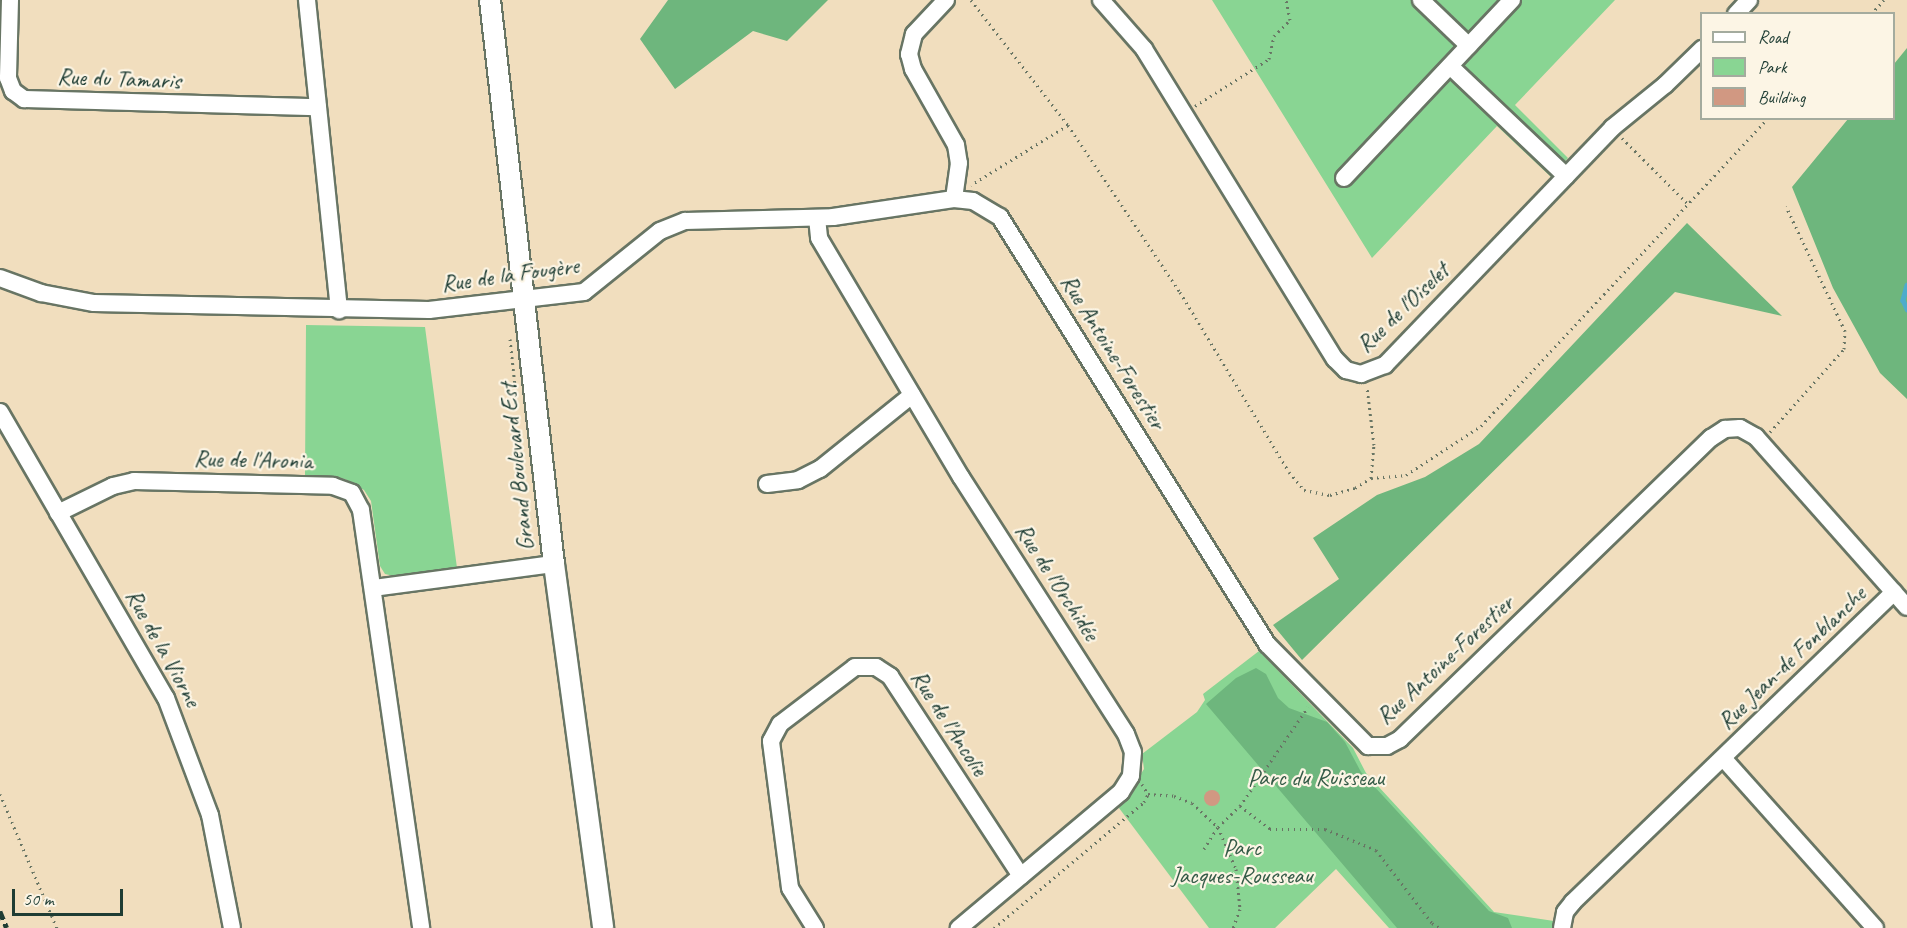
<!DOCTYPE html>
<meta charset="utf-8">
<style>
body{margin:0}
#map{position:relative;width:1907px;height:928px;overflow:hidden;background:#f1debe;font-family:Caveat,sans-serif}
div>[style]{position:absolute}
.green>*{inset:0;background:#89d593}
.forest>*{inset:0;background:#6eb67d}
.stream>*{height:4.5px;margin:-2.25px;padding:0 2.25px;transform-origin:2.25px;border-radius:2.25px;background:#4daccb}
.building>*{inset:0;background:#d19882}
.round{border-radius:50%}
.path>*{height:3px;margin-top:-1.5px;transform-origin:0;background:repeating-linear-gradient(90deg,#687564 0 1.5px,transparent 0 6px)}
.roads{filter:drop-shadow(2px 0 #687564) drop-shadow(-2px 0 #687564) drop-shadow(0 2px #687564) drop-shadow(0 -2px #687564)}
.minor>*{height:16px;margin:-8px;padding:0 8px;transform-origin:8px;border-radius:8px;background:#fff}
.tertiary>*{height:20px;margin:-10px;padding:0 10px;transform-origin:10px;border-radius:10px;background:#fff}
.rail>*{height:4.5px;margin-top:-2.25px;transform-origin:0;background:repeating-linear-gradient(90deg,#1f3d34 0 9px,transparent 0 13.5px)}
span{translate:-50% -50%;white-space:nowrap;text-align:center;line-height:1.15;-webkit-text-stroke:4.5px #fcf5e5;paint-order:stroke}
.street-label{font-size:24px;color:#1f3d34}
.park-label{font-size:24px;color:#345b47}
.legend{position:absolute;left:1700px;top:12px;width:195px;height:108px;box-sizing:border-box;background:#fcf5e5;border:2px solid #a4ab9e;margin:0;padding:8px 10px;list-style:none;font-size:18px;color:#1f3d34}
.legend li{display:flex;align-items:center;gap:12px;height:30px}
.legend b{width:30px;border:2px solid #a4ab9e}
.scale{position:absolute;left:12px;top:889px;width:111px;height:27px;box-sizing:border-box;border:3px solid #1f3d34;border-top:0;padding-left:8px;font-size:18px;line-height:21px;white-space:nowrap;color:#1f3d34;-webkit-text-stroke:4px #fcf5e5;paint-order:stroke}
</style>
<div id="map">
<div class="green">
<i style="clip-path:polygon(1212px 0,1615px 0,1515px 105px,1568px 158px,1551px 177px,1497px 126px,1372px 258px)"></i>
<i style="clip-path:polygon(306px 325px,425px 327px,457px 568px,394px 576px,385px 574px,380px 566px,371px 501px,364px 490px,345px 479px,305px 475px)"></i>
<i style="clip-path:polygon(1259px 651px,1353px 748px,1366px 773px,1494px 912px,1554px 921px,1554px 928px,1389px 928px,1336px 869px,1275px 928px,1209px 928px,1119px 808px,1144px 769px,1142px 754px,1197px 712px,1205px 700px,1203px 694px)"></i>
</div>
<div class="forest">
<i style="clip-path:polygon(668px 0,828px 0,787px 41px,753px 31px,675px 89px,640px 39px)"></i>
<i style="clip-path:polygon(1907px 48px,1907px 399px,1880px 373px,1833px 288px,1792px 187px,1848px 119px,1894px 118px,1894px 64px)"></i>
<i style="clip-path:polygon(1687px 223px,1782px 316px,1675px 292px,1302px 660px,1273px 625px,1339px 579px,1313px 538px,1377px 495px,1425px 477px,1479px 444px)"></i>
<i style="clip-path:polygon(1256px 668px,1266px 674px,1278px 698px,1289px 708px,1327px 722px,1345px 742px,1361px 772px,1489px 911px,1508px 918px,1512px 928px,1397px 928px,1206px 704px,1236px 678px)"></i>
</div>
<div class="stream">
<i style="left:1907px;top:285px;width:16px;rotate:105deg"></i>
<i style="left:1903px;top:300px;width:10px;rotate:66deg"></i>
</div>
<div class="building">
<i class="round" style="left:1204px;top:790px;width:16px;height:16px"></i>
</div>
<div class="path">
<i style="left:971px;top:0;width:158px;rotate:52.2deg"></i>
<i style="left:1068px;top:125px;width:114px;rotate:148.3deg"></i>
<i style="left:1871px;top:14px;width:19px;rotate:-47deg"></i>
<i style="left:1195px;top:106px;width:88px;rotate:-32.4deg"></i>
<i style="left:1269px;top:59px;width:24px;rotate:-78deg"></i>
<i style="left:1274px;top:36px;width:23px;rotate:-45deg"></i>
<i style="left:1290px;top:20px;width:20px;rotate:-101deg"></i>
<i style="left:1068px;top:125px;width:201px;rotate:56.2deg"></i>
<i style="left:1180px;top:292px;width:210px;rotate:58.8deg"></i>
<i style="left:1289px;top:472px;width:23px;rotate:50deg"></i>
<i style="left:1304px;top:490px;width:26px;rotate:11deg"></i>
<i style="left:1330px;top:495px;width:26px;rotate:-16deg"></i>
<i style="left:1355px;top:488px;width:19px;rotate:-32deg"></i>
<i style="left:1371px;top:478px;width:33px;rotate:-85deg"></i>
<i style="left:1374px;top:445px;width:58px;rotate:-96.9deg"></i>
<i style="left:1622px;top:138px;width:92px;rotate:45deg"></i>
<i style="left:510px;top:339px;width:56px;rotate:83.9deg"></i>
<i style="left:1770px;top:432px;width:111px;rotate:-48.3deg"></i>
<i style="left:1844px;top:349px;width:18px;rotate:-87deg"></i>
<i style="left:1845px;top:331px;width:138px;rotate:-115.3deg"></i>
<i style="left:1371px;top:478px;width:35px;rotate:-5deg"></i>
<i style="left:1406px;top:475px;width:90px;rotate:-33.2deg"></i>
<i style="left:1481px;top:426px;width:421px;rotate:-47deg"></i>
<i style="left:1142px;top:784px;width:12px;rotate:59deg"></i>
<i style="left:1148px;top:794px;width:26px;rotate:4deg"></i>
<i style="left:1174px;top:796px;width:19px;rotate:21deg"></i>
<i style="left:1192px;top:803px;width:35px;rotate:43deg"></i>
<i style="left:1218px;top:827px;width:46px;rotate:66.8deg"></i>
<i style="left:1236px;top:869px;width:40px;rotate:84.3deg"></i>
<i style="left:1240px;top:909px;width:20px;rotate:110deg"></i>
<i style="left:0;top:794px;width:146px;rotate:67deg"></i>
<i style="left:1240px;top:806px;width:38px;rotate:37deg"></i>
<i style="left:1270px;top:829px;width:55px"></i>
<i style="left:1325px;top:829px;width:55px;rotate:22.4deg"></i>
<i style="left:1376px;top:850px;width:92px;rotate:52.5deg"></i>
<i style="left:1432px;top:923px;width:9px;rotate:32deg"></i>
<i style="left:1204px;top:849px;width:26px;rotate:-58deg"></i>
<i style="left:1218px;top:827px;width:30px;rotate:-44deg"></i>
<i style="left:1240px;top:806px;width:120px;rotate:-55.5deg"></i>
<i style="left:994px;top:928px;width:196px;rotate:-40deg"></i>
<i style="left:1144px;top:802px;width:9px;rotate:-63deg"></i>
</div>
<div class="roads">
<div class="minor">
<i style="left:10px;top:0;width:78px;rotate:91.5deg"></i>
<i style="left:8px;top:78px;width:14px;rotate:69deg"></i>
<i style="left:13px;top:91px;width:14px;rotate:36deg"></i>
<i style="left:24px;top:99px;width:294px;rotate:1.6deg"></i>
<i style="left:307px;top:0;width:312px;rotate:84.1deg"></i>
<i style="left:946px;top:0;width:47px;rotate:133.3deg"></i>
<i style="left:914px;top:34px;width:21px;rotate:104deg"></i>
<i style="left:909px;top:54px;width:16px;rotate:75deg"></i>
<i style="left:913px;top:69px;width:87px;rotate:60.5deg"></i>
<i style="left:956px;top:145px;width:18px;rotate:81deg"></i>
<i style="left:959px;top:163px;width:36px;rotate:98deg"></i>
<i style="left:1101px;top:0;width:65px;rotate:48.7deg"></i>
<i style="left:1144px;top:49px;width:364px;rotate:58.4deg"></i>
<i style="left:1335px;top:359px;width:16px;rotate:45deg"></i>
<i style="left:1346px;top:370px;width:16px;rotate:15deg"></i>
<i style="left:1361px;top:374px;width:26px;rotate:-21deg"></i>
<i style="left:1385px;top:365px;width:328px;rotate:-46.2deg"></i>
<i style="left:1612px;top:128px;width:68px;rotate:-39.1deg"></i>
<i style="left:1665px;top:85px;width:52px;rotate:-44.2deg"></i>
<i style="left:1421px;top:0;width:66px;rotate:43.8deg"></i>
<i style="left:1736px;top:14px;width:19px;rotate:-47deg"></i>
<i style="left:1450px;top:66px;width:160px;rotate:43.5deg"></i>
<i style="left:1344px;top:178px;width:245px;rotate:-46.7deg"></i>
<i style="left:817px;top:218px;width:20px;rotate:84deg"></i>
<i style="left:819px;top:238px;width:278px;rotate:59.3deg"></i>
<i style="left:961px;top:477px;width:305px;rotate:57.3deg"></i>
<i style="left:1126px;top:734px;width:19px;rotate:69deg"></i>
<i style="left:1133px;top:752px;width:24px;rotate:95deg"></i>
<i style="left:1131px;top:776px;width:19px;rotate:122deg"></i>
<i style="left:1121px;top:792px;width:212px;rotate:140deg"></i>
<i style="left:0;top:278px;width:44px;rotate:20.1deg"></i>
<i style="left:41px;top:293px;width:54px;rotate:10.7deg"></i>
<i style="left:94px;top:303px;width:335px;rotate:1.2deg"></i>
<i style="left:429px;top:310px;width:156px;rotate:-6.6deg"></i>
<i style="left:584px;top:292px;width:97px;rotate:-38.8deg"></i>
<i style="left:660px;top:231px;width:27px;rotate:-22deg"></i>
<i style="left:685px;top:221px;width:148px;rotate:-1.5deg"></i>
<i style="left:833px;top:217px;width:122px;rotate:-8.5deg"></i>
<i style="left:954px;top:199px;width:19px;rotate:6deg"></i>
<i style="left:973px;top:201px;width:31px;rotate:31deg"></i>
<i style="left:1000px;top:217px;width:504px;rotate:57.98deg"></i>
<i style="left:1267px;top:644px;width:144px;rotate:45.3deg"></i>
<i style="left:1368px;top:746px;width:19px"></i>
<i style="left:1387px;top:746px;width:15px;rotate:-28deg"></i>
<i style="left:1400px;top:739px;width:433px;rotate:-44.1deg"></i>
<i style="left:1711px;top:438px;width:17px;rotate:-33deg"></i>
<i style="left:1725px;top:429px;width:15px;rotate:-4deg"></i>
<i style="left:1740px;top:428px;width:18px;rotate:29deg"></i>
<i style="left:1756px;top:437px;width:227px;rotate:48.4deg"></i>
<i style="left:0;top:412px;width:331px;rotate:59.9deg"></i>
<i style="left:166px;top:698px;width:125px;rotate:69.4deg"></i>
<i style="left:210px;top:815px;width:115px;rotate:79deg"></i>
<i style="left:767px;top:484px;width:31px;rotate:-7deg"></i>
<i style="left:798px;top:480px;width:25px;rotate:-27deg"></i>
<i style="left:820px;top:469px;width:118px;rotate:-38.8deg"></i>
<i style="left:58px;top:513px;width:61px;rotate:-26.1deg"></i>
<i style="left:113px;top:486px;width:22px;rotate:-13deg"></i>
<i style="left:134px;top:481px;width:199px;rotate:1.4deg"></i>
<i style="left:333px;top:486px;width:20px;rotate:20deg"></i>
<i style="left:352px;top:493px;width:19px;rotate:62deg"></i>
<i style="left:361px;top:510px;width:422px;rotate:81.8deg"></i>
<i style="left:373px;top:588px;width:183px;rotate:-7.6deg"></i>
<i style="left:1723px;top:758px;width:228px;rotate:48.2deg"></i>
<i style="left:815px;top:928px;width:47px;rotate:-122deg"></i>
<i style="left:790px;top:888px;width:148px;rotate:-97.4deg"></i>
<i style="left:771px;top:741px;width:19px;rotate:-62deg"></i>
<i style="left:780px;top:724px;width:94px;rotate:-37.2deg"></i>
<i style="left:855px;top:667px;width:21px"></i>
<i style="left:876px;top:667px;width:17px;rotate:33deg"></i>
<i style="left:890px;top:676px;width:239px;rotate:56.8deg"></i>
<i style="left:1562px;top:928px;width:16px;rotate:-79deg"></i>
<i style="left:1565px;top:912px;width:13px;rotate:-51deg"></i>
<i style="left:1573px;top:902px;width:446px;rotate:-44deg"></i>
</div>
<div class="tertiary">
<i style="left:490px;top:0;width:568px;rotate:83.53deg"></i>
<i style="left:554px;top:564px;width:367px;rotate:82.3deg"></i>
</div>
</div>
<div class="rail">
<i style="left:0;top:911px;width:18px;rotate:68deg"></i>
</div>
<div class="street-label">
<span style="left:119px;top:79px;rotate:2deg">Rue du Tamaris</span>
<span style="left:510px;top:275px;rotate:-8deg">Rue de la Fougère</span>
<span style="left:1403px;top:308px;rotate:-44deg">Rue de l'Oiselet</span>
<span style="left:1113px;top:352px;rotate:58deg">Rue Antoine-Forestier</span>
<span style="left:253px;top:460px;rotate:1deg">Rue de l'Aronia</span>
<span style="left:517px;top:467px;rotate:-96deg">Grand Boulevard Est</span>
<span style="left:1057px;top:582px;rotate:57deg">Rue de l'Orchidée</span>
<span style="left:163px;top:648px;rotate:61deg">Rue de la Viorne</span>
<span style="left:1792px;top:658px;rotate:-44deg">Rue Jean-de Fonblanche</span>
<span style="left:1445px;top:660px;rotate:-43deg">Rue Antoine-Forestier</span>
<span style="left:949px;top:723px;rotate:57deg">Rue de l'Ancolie</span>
</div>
<div class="park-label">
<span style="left:1316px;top:778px">Parc du Ruisseau</span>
<span style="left:1242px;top:862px">Parc<br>Jacques-Rousseau</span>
</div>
<ul class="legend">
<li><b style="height:8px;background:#fff"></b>Road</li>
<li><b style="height:16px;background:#89d593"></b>Park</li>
<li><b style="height:16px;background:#d19882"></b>Building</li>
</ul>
<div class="scale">50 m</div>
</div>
